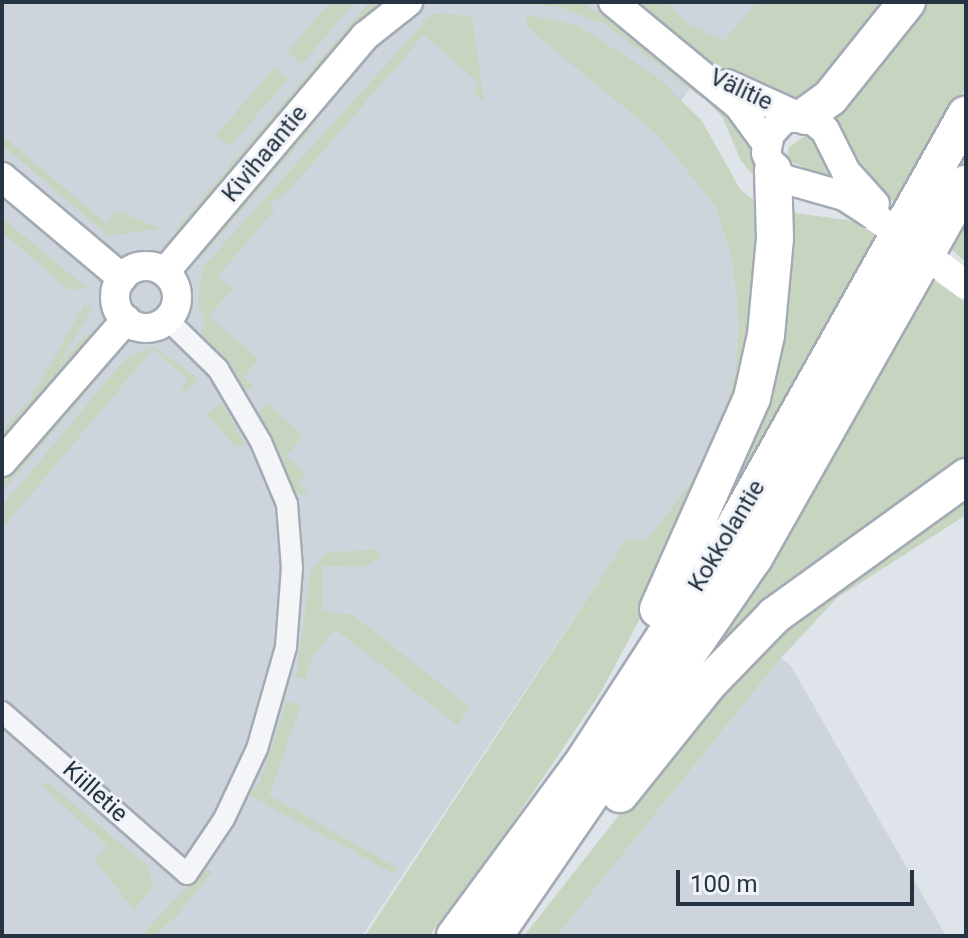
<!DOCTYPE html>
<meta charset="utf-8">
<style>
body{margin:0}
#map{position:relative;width:968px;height:938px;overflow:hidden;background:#dfe4ea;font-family:Roboto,sans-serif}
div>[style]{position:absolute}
.built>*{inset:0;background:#cdd4dc}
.green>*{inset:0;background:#c7d5c0;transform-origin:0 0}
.roads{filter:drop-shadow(2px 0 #a4abb5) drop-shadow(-2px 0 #a4abb5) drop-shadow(0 2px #a4abb5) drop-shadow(0 -2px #a4abb5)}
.street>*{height:20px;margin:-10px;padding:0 10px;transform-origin:10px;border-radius:10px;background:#f3f5f8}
.secondary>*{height:28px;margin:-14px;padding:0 14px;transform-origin:14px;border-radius:14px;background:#fff}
.secondary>.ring{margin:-14px;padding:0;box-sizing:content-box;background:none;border:28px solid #fff;border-radius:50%}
.highway>*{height:36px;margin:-18px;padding:0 18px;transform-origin:18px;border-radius:18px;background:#fff}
.secondary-bridge>*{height:28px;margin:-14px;padding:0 14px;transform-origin:14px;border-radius:14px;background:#fff}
span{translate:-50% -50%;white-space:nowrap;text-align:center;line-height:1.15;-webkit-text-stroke:6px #eff3f7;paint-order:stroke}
.street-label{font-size:24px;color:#263343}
.frame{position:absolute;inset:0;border:4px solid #263343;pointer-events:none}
.scale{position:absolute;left:676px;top:870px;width:238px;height:36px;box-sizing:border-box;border:4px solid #263343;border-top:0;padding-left:10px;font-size:24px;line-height:28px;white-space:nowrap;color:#263343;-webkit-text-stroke:6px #eff3f7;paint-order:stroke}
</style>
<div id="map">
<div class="built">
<i style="clip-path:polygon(2px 2px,757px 2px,656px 133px,715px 206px,732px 259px,739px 325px,735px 373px,722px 422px,690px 483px,646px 541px,626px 539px,362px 936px,2px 936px)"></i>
<i style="clip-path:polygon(781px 658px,791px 666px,946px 936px,557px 936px)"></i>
</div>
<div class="green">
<i style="clip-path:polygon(330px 2px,355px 2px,302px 64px,287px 52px)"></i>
<i style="clip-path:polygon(369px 2px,378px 2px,359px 28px,180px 235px,175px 230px)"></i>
<i style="clip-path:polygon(581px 2px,638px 38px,744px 121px,756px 140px,761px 184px,741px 161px,723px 118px,710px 104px,605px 24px,556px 6px,502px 3px)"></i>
<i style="clip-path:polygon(630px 2px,667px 2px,689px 25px,724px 41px,757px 2px,889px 2px,804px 101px,779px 99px,712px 63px)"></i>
<i style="clip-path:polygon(918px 2px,966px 2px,966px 86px,903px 210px,854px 167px,828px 114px)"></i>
<i style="clip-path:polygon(441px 13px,472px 17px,484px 102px,473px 92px,479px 83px,424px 35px,285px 195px,269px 203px,275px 209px,270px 215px,218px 276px,233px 289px,209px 316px,259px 359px,244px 377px,253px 386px,244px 390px,200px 335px,205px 320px,198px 304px,202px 268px,431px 15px)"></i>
<i style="clip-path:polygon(527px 15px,577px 25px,655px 75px,702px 121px,740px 189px,761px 206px,754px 322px,743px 381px,662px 577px,601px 692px,507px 831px,429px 936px,365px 936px,626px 539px,646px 541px,690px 483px,722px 422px,735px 373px,739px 325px,732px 259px,715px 206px,656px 133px,543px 41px,526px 24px)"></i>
<i style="left:275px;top:67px;width:18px;height:90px;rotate:41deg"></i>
<i style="clip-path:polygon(314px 118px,318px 122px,201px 257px,196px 253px,287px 142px)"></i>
<i style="clip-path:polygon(2px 135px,106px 223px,116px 211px,160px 228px,109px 236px,2px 145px)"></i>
<i style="clip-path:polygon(806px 135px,810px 138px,838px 181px,789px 161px,788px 148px)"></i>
<i style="clip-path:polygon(966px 205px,966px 262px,945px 244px)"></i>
<i style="clip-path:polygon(787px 212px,854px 221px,884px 240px,701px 549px)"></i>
<i style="clip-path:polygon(2px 218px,87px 288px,69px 290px,2px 232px)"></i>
<i style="clip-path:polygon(929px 277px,966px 302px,966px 460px,668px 718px)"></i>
<i style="left:85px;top:304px;width:8px;height:128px;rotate:30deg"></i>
<i style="clip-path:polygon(87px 333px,91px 336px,69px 366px,2px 443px,2px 431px)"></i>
<i style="clip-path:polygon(154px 347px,198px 378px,188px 391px,180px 391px,188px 380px,153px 349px,2px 529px,2px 506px,126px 358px)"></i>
<i style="clip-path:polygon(113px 355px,116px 357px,2px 492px,2px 478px)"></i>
<i style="clip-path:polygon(220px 403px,229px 415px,245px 444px,236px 447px,206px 414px)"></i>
<i style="clip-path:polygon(267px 403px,303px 436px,286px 456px,306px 475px,298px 482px,309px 495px,291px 494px,258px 415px)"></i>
<i style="clip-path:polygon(966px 491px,966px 515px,837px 598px,781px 658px,557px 936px,524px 936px,707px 703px,834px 580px)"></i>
<i style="clip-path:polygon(375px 550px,382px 555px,364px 567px,323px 566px,322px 611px,353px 615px,470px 707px,457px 725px,335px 629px,313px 656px,305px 679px,296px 677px,311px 569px,328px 552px)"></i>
<i style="clip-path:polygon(287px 701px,301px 706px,269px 795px,397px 868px,393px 873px,247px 794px,259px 783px)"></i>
<i style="clip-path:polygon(46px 781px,149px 867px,153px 887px,134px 910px,95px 860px,107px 846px,42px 786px)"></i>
<i style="clip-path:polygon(205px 867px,212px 872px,178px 915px,154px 936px,141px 936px)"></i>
</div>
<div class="roads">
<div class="street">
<i style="left:2px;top:712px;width:246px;rotate:41.2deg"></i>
<i style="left:187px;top:874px;width:66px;rotate:-56.1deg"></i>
<i style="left:224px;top:819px;width:77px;rotate:-64.8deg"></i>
<i style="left:257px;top:749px;width:106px;rotate:-74.1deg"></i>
<i style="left:286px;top:647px;width:79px;rotate:-85.7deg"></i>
<i style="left:292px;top:568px;width:64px;rotate:-94.5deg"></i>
<i style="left:287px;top:504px;width:67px;rotate:-112.8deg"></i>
<i style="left:261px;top:442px;width:85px;rotate:-120.5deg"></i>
<i style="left:218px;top:369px;width:71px;rotate:-135.6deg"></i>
</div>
<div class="secondary">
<i style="left:613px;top:2px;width:163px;rotate:39.5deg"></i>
<i style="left:739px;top:106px;width:46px;rotate:53.9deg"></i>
<i style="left:727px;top:84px;width:75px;rotate:24.5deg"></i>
<i style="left:2px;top:177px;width:157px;rotate:40.1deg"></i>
<i style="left:869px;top:212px;width:30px;rotate:-147deg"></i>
<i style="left:844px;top:196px;width:62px;rotate:-164.2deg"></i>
<i style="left:784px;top:179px;width:14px;rotate:-141deg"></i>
<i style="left:773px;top:170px;width:18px;rotate:-112deg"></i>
<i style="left:766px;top:153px;width:19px;rotate:-78deg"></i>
<i style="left:770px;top:134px;width:22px;rotate:-47deg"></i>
<i style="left:785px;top:118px;width:25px"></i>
<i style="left:810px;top:118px;width:19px;rotate:39deg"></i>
<i style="left:825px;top:130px;width:47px;rotate:63.4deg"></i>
<i style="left:846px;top:172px;width:43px;rotate:47.8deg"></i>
<i class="ring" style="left:115px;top:266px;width:34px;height:34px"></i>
<i style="left:165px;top:272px;width:309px;rotate:-49.7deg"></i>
<i style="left:365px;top:36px;width:55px;rotate:-38.3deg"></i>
<i style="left:2px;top:462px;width:189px;rotate:-48.9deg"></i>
</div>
<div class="highway">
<i style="left:805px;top:116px;width:31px;rotate:-36deg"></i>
<i style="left:830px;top:98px;width:123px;rotate:-51.3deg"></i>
<i style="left:658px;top:609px;width:231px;rotate:-66deg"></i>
<i style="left:752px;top:398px;width:65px;rotate:-77.5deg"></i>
<i style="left:766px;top:335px;width:97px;rotate:-84.7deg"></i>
<i style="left:775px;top:238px;width:68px;rotate:-91.7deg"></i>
<i style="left:620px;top:794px;width:141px;rotate:-51.3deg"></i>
<i style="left:708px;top:684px;width:96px;rotate:-45.8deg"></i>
<i style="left:775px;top:615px;width:236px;rotate:-35.8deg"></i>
<i style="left:455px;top:936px;width:221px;rotate:-53.6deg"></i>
<i style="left:586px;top:758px;width:257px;rotate:-57.1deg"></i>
<i style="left:726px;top:542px;width:490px;rotate:-60.7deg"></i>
<i style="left:494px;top:936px;width:459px;rotate:-55.5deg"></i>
<i style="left:754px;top:558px;width:430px;rotate:-60.5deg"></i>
</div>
</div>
<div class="secondary-bridge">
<i style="left:869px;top:212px;width:121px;rotate:37deg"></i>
</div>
<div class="street-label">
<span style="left:741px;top:90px;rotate:25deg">Välitie</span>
<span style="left:265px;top:154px;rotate:-50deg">Kivihaantie</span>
<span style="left:727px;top:536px;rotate:-59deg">Kokkolantie</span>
<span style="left:95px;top:792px;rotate:42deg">Kiilletie</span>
</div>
<div class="frame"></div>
<div class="scale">100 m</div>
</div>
